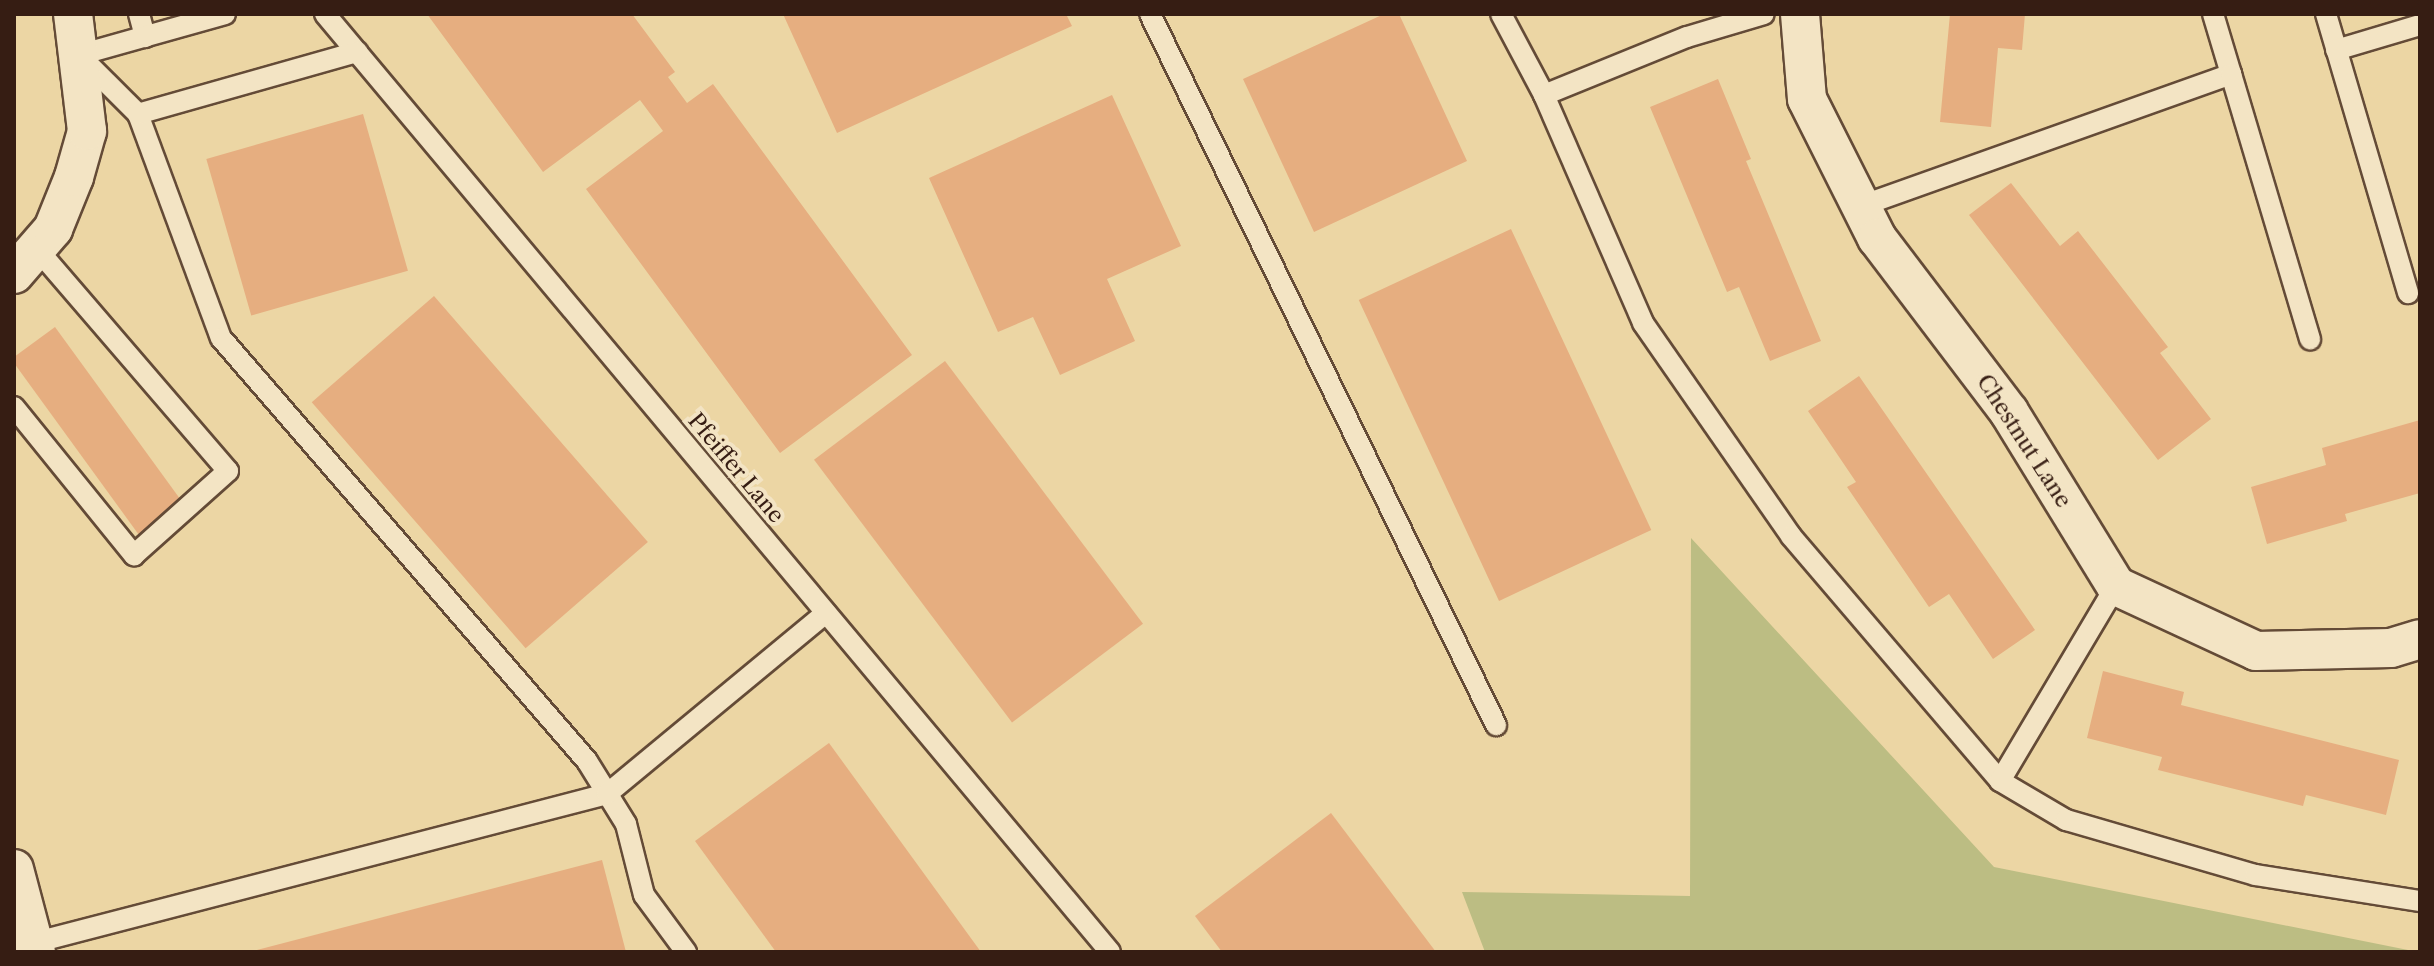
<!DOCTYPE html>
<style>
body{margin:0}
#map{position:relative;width:2434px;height:966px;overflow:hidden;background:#ecd6a4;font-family:"Libre Caslon Text",serif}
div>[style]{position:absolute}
.green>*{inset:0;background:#bcbd83}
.building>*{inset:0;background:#e6ae80;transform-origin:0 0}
.roads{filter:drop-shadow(2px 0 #644b37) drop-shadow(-2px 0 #644b37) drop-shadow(0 2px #644b37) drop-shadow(0 -2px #644b37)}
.lane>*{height:20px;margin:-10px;padding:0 10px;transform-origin:10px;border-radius:10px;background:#f3e4c4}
.street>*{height:38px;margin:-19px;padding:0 19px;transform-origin:19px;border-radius:19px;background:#f3e4c4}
span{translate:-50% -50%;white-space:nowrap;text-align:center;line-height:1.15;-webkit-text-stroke:8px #f3e4c4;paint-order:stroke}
.street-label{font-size:22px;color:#361d13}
.frame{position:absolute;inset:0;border:16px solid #361d13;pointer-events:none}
</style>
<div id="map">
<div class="green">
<i style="clip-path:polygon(1691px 538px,1994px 867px,2418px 952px,1485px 952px,1462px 892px,1690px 896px)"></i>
</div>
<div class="building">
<i style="clip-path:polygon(427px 14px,632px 14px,675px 72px,668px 77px,687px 103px,713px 84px,912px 355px,780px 453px,586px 189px,663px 131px,640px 100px,543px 172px)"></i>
<i style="clip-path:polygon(783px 14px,1066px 14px,1072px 26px,837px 133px)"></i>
<i style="clip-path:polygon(1384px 14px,1399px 14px,1467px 161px,1314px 232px,1243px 79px)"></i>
<i style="clip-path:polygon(1950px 14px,2025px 14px,2022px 50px,1998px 48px,1991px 127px,1940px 122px)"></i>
<i style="clip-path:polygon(1718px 79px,1751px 159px,1746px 161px,1821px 341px,1770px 361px,1739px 287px,1727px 292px,1650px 107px)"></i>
<i style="clip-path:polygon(1112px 95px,1181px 246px,1107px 279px,1135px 341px,1060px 375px,1033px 317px,998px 332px,929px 178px)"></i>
<i style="left:363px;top:114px;width:163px;height:163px;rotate:74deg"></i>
<i style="clip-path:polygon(2011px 183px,2060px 246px,2078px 231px,2168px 347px,2160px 353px,2211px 419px,2158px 460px,1969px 215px)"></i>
<i style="left:1511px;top:229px;width:332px;height:168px;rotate:65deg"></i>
<i style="left:434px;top:296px;width:326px;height:162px;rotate:49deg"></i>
<i style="clip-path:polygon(55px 327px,183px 503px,139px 535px,14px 363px,14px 357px)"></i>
<i style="left:945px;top:361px;width:329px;height:164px;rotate:53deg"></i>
<i style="clip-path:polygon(1859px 376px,2035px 630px,1993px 659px,1949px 594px,1929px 607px,1847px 487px,1856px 482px,1808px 411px)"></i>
<i style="clip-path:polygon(2420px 420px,2420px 493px,2345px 514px,2347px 521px,2267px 544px,2251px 487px,2326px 465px,2322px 448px)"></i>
<i style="clip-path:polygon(2103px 671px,2184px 692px,2181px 705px,2399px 760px,2386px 815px,2306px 795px,2303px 806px,2158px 770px,2162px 757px,2087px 738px)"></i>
<i style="clip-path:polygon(829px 743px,981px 952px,776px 952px,695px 841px)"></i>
<i style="clip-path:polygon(1331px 813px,1436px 952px,1222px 952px,1195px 916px)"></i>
<i style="clip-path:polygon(602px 860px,626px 952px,253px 952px,253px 951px)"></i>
</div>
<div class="roads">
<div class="lane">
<i style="left:139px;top:14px;width:24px;rotate:75deg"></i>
<i style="left:225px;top:14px;width:152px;rotate:164.3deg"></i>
<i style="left:79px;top:55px;width:83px;rotate:45deg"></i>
<i style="left:138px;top:114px;width:239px;rotate:69.7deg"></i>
<i style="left:221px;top:338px;width:559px;rotate:49.13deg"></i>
<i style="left:587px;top:761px;width:74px;rotate:58.2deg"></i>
<i style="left:626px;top:824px;width:73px;rotate:75.8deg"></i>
<i style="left:644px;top:895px;width:71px;rotate:53.6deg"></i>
<i style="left:325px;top:14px;width:1223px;rotate:50.07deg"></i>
<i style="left:1150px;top:14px;width:791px;rotate:64.05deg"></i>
<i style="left:1501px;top:14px;width:92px;rotate:62deg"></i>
<i style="left:1544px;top:95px;width:249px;rotate:66.5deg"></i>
<i style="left:1643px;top:323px;width:259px;rotate:55.2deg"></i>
<i style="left:1791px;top:536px;width:322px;rotate:49.5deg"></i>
<i style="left:2000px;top:781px;width:77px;rotate:30.6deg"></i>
<i style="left:2066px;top:820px;width:197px;rotate:16.2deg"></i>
<i style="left:2255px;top:875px;width:167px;rotate:9deg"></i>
<i style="left:2213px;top:14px;width:63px;rotate:73.3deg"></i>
<i style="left:2326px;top:14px;width:291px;rotate:73.6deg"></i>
<i style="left:2336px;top:50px;width:88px;rotate:-16.6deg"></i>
<i style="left:1544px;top:95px;width:154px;rotate:-22.1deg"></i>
<i style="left:1687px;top:37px;width:80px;rotate:-16.6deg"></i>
<i style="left:138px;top:114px;width:228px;rotate:-15.8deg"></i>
<i style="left:1861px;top:206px;width:393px;rotate:-19.6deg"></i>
<i style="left:2231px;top:74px;width:277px;rotate:73.4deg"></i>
<i style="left:14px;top:407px;width:191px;rotate:51deg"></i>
<i style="left:134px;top:555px;width:126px;rotate:-41.8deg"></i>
<i style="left:228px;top:471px;width:293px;rotate:-130.7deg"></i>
<i style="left:2000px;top:781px;width:227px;rotate:-59.3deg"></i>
<i style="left:33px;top:943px;width:593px;rotate:-14.55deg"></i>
<i style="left:607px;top:794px;width:284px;rotate:-39.6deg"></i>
</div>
<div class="street">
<i style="left:1800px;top:14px;width:85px;rotate:85.3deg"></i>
<i style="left:1807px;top:99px;width:156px;rotate:63.3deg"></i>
<i style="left:1877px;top:238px;width:218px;rotate:52.8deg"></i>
<i style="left:2009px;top:412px;width:204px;rotate:58.4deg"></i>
<i style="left:2116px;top:586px;width:154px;rotate:24.9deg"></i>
<i style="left:2256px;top:651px;width:135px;rotate:-1.3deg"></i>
<i style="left:2391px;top:648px;width:30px;rotate:-17deg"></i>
<i style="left:14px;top:274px;width:60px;rotate:-49.1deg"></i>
<i style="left:53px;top:229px;width:56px;rotate:-68deg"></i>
<i style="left:74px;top:177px;width:48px;rotate:-74.2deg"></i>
<i style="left:87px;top:131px;width:118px;rotate:-96.8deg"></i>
<i style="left:14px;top:869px;width:86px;rotate:75.2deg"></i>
</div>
</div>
<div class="street-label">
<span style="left:2024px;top:441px;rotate:57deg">Chestnut Lane</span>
<span style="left:736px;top:468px;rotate:50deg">Pfeiffer Lane</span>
</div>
<div class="frame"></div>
</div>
